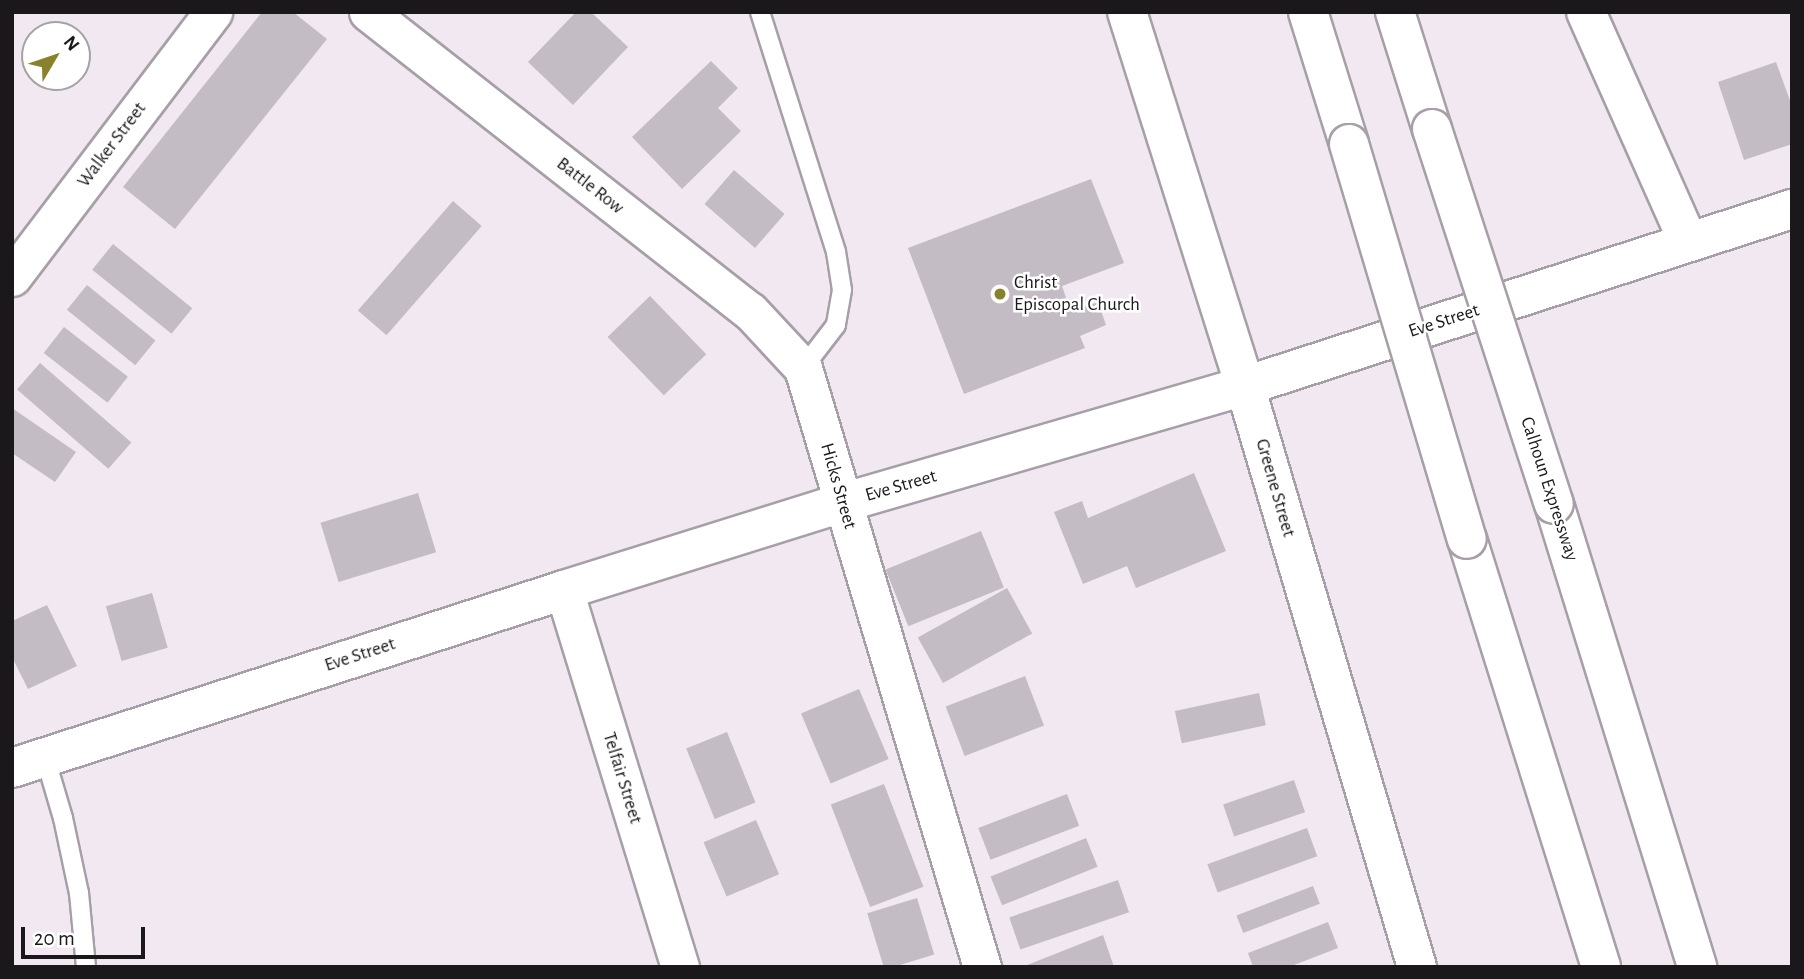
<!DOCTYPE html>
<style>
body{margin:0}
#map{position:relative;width:1804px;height:979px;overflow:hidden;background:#f1e8f1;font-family:"Alegreya Sans",sans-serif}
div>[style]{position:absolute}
.building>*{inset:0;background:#c4bcc5;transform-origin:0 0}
.roads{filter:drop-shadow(2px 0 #a79fa8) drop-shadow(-2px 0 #a79fa8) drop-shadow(0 2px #a79fa8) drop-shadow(0 -2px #a79fa8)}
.service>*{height:18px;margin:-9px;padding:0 9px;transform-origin:9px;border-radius:9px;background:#fff}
.minor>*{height:37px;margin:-18.5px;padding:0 18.5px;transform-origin:18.5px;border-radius:18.5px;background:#fff}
.tertiary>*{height:38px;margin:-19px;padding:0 19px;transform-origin:19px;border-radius:19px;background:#fff}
.motorway>*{height:38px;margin:-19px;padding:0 19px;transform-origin:19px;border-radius:19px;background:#fff}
.bridges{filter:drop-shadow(2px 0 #a79fa8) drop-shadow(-2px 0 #a79fa8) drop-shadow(0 2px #a79fa8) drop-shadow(0 -2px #a79fa8)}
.motorway-bridge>*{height:38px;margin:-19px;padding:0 19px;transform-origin:19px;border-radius:19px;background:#fff}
.dots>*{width:19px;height:19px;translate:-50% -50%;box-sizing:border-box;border:4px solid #fff;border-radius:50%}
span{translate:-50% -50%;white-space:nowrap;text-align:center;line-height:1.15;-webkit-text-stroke:5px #fff;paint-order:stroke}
.street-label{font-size:19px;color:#1a181b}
.poi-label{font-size:19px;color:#1a181b}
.left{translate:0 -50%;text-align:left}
.frame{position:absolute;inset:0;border:14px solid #1a181b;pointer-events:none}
.north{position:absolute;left:21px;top:21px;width:70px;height:70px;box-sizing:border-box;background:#fff;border:2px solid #a3a3a4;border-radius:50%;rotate:51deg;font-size:19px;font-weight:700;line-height:28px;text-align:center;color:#1a181b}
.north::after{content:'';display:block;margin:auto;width:24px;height:32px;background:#87822b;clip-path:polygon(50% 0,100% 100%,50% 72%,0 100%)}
.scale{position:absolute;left:21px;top:927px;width:124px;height:32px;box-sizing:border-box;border:4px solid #1a181b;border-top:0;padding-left:9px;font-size:21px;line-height:24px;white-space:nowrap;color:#1a181b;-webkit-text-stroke:5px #fff;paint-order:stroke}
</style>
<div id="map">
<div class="building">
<i style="clip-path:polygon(262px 12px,293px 12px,327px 39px,175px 229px,123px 187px)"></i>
<i style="clip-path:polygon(576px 12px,591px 12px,628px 47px,573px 105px,528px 62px)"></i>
<i style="clip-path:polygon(711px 61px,738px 88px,718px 108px,741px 131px,682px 189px,632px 137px)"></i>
<i style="clip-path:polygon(1776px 62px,1792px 106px,1792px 144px,1744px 160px,1718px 82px)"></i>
<i style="left:734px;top:170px;width:67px;height:45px;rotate:41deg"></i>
<i style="clip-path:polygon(1091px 179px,1124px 263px,1062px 286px,1071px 312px,1098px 302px,1106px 325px,1080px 336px,1085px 348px,964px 394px,908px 248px)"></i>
<i style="left:453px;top:201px;width:38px;height:145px;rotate:41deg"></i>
<i style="left:113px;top:244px;width:102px;height:33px;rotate:39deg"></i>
<i style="left:87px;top:285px;width:88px;height:32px;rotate:39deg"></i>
<i style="left:650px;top:296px;width:81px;height:59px;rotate:46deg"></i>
<i style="left:64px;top:327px;width:81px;height:33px;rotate:38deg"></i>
<i style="left:40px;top:363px;width:121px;height:35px;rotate:41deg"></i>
<i style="clip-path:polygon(12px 408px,76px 452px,55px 482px,12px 453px)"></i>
<i style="clip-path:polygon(1194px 473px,1226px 551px,1136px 588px,1127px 566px,1083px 584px,1054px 512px,1082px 501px,1088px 518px)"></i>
<i style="left:418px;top:493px;width:62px;height:102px;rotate:73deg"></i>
<i style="left:981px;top:531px;width:61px;height:103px;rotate:68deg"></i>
<i style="left:1007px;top:588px;width:52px;height:102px;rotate:61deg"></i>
<i style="left:152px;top:593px;width:57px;height:48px;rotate:74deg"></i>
<i style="clip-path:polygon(47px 605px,77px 666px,28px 689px,12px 657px,12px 621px)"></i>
<i style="left:1025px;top:676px;width:53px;height:85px;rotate:69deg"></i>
<i style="left:859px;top:689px;width:76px;height:63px;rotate:67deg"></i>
<i style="left:1259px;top:693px;width:33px;height:86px;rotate:78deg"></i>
<i style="left:727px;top:732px;width:76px;height:44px;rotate:68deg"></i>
<i style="left:1294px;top:780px;width:34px;height:75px;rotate:71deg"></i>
<i style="left:884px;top:784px;width:110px;height:57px;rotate:69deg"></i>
<i style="left:1067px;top:794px;width:34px;height:95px;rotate:69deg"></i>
<i style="left:756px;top:820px;width:59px;height:57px;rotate:67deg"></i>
<i style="left:1307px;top:828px;width:30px;height:106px;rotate:70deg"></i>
<i style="left:1086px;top:838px;width:31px;height:103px;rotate:68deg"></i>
<i style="left:1118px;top:880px;width:34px;height:115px;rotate:71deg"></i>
<i style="left:1313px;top:886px;width:19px;height:82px;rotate:69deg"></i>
<i style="left:917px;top:898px;width:59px;height:52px;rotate:73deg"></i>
<i style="clip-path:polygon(1328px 922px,1338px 948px,1289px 967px,1253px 967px,1248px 953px)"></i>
<i style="clip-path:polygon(1103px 935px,1114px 967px,1022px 967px)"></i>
</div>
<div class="roads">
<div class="service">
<i style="left:760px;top:12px;width:252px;rotate:72.4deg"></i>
<i style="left:836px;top:252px;width:38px;rotate:81deg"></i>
<i style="left:842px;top:290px;width:36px;rotate:100deg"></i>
<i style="left:836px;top:325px;width:54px;rotate:127.5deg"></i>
<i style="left:45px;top:757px;width:64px;rotate:73.6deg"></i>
<i style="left:63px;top:818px;width:77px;rotate:78deg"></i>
<i style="left:79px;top:893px;width:74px;rotate:84.6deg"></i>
</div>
<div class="minor">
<i style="left:368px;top:12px;width:485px;rotate:38.1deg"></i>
<i style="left:750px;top:311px;width:78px;rotate:47.1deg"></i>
<i style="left:803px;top:368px;width:625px;rotate:73.36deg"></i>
<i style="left:12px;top:277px;width:333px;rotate:-52.8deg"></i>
<i style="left:564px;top:590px;width:394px;rotate:72.9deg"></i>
</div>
<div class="tertiary">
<i style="left:1127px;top:12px;width:392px;rotate:72.5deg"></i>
<i style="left:1245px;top:386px;width:606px;rotate:73.51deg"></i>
<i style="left:12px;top:768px;width:580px;rotate:-17.87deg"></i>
<i style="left:564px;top:590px;width:291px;rotate:-17.4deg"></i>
<i style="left:842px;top:503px;width:420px;rotate:-16.2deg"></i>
<i style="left:1245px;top:386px;width:575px;rotate:-17.93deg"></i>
</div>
<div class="motorway">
<i style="left:1308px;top:12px;width:138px;rotate:72.7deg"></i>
<i style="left:1395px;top:12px;width:123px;rotate:72.5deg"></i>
<i style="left:1586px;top:12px;width:251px;rotate:66deg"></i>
<i style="left:1554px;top:504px;width:485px;rotate:72.8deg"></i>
<i style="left:1467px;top:539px;width:448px;rotate:72.6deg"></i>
</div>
</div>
<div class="bridges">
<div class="motorway-bridge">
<i style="left:1432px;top:129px;width:394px;rotate:72deg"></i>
<i style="left:1349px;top:144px;width:412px;rotate:73.4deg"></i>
</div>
</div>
<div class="dots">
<i style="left:1000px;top:294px;background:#87822b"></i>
</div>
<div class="street-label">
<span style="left:112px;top:145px;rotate:-53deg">Walker Street</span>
<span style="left:590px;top:186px;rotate:38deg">Battle Row</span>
<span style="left:1444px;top:321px;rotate:-18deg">Eve Street</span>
<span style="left:838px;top:486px;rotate:74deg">Hicks Street</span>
<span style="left:901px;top:486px;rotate:-16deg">Eve Street</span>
<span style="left:1275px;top:488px;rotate:74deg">Greene Street</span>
<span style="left:1549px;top:489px;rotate:72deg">Calhoun Expressway</span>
<span style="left:360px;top:655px;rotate:-18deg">Eve Street</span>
<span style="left:622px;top:778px;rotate:73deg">Telfair Street</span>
</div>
<div class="poi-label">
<span class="left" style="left:1014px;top:294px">Christ<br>Episcopal Church</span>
</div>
<div class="frame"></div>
<div class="north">N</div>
<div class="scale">20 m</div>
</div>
